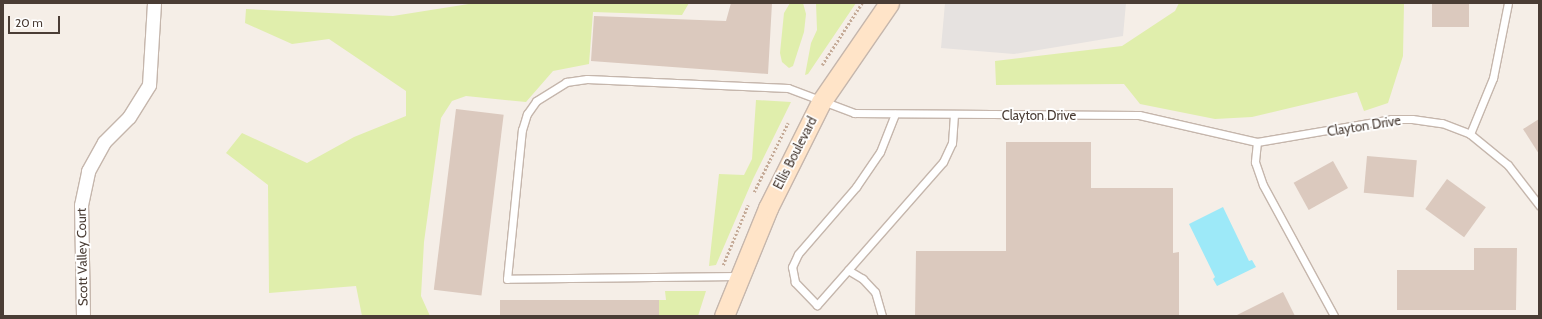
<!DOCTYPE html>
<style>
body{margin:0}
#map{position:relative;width:1542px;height:319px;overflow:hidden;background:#f5eee7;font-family:Cabin,sans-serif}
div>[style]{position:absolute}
.green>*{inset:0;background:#e0eeac}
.parking>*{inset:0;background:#e6e2e0}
.water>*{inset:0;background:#9de9f8}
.building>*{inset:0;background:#dbc9be;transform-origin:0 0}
.path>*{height:2.5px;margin-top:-1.25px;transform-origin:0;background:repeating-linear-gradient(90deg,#c5ab98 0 2px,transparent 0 4px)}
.roads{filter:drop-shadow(1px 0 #c5b6ac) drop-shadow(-1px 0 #c5b6ac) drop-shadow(0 1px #c5b6ac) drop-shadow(0 -1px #c5b6ac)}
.lane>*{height:7px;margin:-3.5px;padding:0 3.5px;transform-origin:3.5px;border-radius:3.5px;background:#fff}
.street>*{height:13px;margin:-6.5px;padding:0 6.5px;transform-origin:6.5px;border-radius:6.5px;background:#fff}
.secondary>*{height:19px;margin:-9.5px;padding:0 9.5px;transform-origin:9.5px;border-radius:9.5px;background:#ffe4c8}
span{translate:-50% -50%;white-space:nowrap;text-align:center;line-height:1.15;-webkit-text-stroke:3.5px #fff;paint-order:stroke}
.street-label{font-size:13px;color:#4a3d35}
.frame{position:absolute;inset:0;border:4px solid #4a3d35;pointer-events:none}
.scale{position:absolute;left:8px;top:16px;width:52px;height:18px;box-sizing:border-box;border:2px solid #4a3d35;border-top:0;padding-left:5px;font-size:12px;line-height:14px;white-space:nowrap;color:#4a3d35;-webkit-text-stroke:3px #fff;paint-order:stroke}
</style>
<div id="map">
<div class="green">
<i style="clip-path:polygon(475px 3px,689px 3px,682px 15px,593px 12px,589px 64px,553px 71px,526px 102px,466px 96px,452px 101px,441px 118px,424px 242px,421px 296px,430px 316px,362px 316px,356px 286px,269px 293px,268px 185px,226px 153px,242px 133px,307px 163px,354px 137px,406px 116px,406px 91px,329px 39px,292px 44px,245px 23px,246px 9px,393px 16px)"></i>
<i style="clip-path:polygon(790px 3px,803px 3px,806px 14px,804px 32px,793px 66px,789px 68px,782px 62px,780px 53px,784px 13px)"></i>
<i style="clip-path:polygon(816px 3px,856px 3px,808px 74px,805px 75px,811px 43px,817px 30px)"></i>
<i style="clip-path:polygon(1179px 3px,1404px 3px,1403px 56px,1388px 103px,1364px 111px,1357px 92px,1252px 117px,1215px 119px,1140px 104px,1124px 84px,996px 85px,995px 61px,1122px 46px,1175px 11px)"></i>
<i style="clip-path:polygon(756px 100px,791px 102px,753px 179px,716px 265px,709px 266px,719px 174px,744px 175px,752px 159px)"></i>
<i style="clip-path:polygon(665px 291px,706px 291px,698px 316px,659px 316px,659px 300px,666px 300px)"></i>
</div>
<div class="parking">
<i style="clip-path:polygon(945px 3px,1126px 3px,1123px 36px,1014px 54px,941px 48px)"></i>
</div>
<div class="water">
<i style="clip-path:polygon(1223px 207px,1249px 261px,1252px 260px,1256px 267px,1217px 286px,1213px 279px,1215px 277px,1189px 224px)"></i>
</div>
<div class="building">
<i style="clip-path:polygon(731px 3px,772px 3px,768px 74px,591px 61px,594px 16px,726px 21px)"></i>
<i style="left:1432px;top:3px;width:37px;height:24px"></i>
<i style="left:456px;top:109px;width:48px;height:182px;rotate:7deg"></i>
<i style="clip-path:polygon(1539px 119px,1539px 154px,1523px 129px)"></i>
<i style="clip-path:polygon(1006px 142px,1091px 142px,1091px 188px,1173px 188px,1173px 253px,1179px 252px,1179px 316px,915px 316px,916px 251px,1006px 251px)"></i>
<i style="left:1367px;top:156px;width:50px;height:37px;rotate:5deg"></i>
<i style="left:1333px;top:161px;width:31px;height:45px;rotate:61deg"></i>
<i style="left:1447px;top:179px;width:48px;height:37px;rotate:36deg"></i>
<i style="clip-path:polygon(1474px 248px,1517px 248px,1516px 310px,1397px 310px,1397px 270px,1474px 270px)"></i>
<i style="clip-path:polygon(1283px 292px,1295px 316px,1235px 316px)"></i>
<i style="left:659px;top:300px;width:16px;height:159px;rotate:90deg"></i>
</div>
<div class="path">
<i style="left:822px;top:65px;width:74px;rotate:-57.2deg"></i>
<i style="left:754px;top:192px;width:77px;rotate:-63.8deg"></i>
<i style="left:723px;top:265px;width:65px;rotate:-67.4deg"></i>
</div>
<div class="roads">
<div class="lane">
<i style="left:1470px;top:134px;width:61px;rotate:-67.7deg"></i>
<i style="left:1493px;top:78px;width:76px;rotate:-78.7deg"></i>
<i style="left:1257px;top:142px;width:20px;rotate:96deg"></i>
<i style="left:1255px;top:162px;width:24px;rotate:71deg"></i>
<i style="left:1263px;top:185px;width:149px;rotate:61.5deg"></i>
<i style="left:848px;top:270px;width:47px;rotate:131.5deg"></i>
<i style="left:817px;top:305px;width:32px;rotate:-134deg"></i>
<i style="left:795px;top:282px;width:15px;rotate:-101deg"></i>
<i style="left:792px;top:267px;width:14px;rotate:-65deg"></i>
<i style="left:798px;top:254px;width:89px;rotate:-49.1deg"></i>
<i style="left:856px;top:187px;width:42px;rotate:-55.6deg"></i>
<i style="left:880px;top:152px;width:41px;rotate:-68.5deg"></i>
<i style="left:738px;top:276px;width:231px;rotate:179.3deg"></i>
<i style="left:507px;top:279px;width:150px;rotate:-84.3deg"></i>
<i style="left:522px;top:130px;width:17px;rotate:-73deg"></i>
<i style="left:527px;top:114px;width:16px;rotate:-55deg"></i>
<i style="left:536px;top:101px;width:36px;rotate:-32deg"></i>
<i style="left:566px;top:82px;width:21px;rotate:-8deg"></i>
<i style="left:587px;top:79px;width:201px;rotate:2.6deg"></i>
<i style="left:788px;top:88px;width:71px;rotate:20.7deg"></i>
<i style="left:854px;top:113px;width:285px;rotate:0.4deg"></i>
<i style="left:1139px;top:115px;width:121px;rotate:12.9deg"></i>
<i style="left:1257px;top:142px;width:136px;rotate:-9.7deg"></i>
<i style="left:1391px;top:119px;width:21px"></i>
<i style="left:1412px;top:119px;width:30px;rotate:8deg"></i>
<i style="left:1442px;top:123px;width:30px;rotate:21deg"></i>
<i style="left:1470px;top:134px;width:49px;rotate:39.2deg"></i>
<i style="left:1508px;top:165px;width:51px;rotate:52.2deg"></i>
<i style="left:882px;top:316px;width:25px;rotate:-106deg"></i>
<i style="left:875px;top:292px;width:18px;rotate:-133deg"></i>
<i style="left:863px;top:279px;width:17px;rotate:-149deg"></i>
<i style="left:848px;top:270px;width:144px;rotate:-48.7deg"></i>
<i style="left:943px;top:162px;width:21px;rotate:-65deg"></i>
<i style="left:952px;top:143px;width:28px;rotate:-86deg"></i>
</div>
<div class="street">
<i style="left:83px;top:316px;width:111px;rotate:-91deg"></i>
<i style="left:81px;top:205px;width:35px;rotate:-78deg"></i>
<i style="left:88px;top:171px;width:33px;rotate:-61deg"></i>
<i style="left:104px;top:142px;width:35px;rotate:-45deg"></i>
<i style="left:129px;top:117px;width:38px;rotate:-58deg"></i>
<i style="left:149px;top:85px;width:82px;rotate:-86.5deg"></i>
</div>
<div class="secondary">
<i style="left:724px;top:316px;width:117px;rotate:-67.8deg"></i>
<i style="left:768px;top:208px;width:119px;rotate:-63.4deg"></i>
<i style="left:821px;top:102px;width:120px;rotate:-55.5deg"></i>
</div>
</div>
<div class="street-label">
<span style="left:1039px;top:115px">Clayton Drive</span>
<span style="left:1364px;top:126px;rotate:-9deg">Clayton Drive</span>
<span style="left:795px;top:153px;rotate:-63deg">Ellis Boulevard</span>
<span style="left:82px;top:257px;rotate:-91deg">Scott Valley Court</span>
</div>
<div class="frame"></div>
<div class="scale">20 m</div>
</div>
